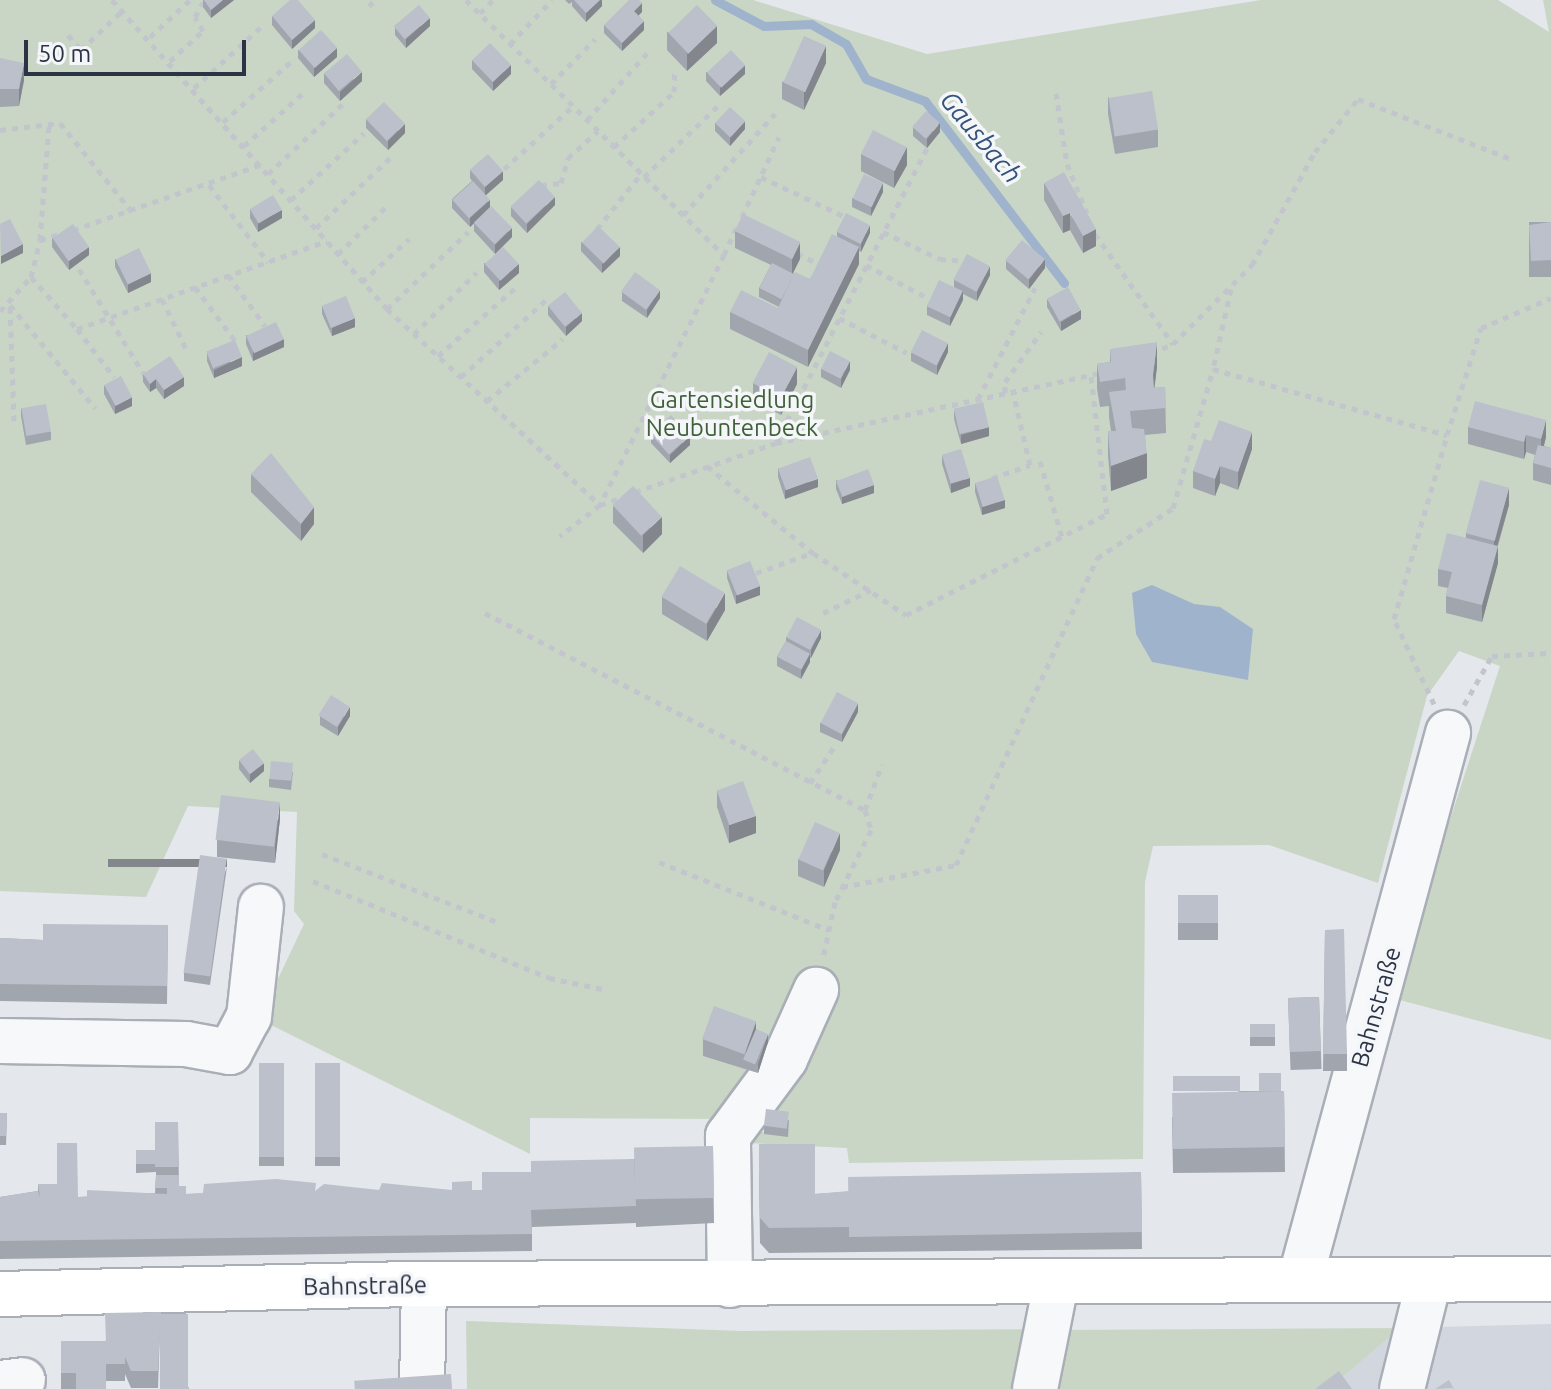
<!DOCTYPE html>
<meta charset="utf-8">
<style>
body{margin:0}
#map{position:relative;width:1551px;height:1389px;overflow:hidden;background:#e4e7ec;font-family:Ubuntu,sans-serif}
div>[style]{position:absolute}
.built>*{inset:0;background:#d2d6de}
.green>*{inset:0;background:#c9d6c5}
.water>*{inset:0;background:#9fb4cc}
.stream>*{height:9px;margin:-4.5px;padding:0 4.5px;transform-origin:4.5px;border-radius:4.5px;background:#9fb4cc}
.path>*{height:5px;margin-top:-2.5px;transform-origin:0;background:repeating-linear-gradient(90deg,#c2c5cb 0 6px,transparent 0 12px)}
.roads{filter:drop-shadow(2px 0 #a9aeb7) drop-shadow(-2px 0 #a9aeb7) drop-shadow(0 2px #a9aeb7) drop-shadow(0 -2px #a9aeb7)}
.minor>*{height:44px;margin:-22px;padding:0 22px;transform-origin:22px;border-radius:22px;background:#f7f8fa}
.major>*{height:44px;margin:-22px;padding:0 22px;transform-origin:22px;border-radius:22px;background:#fff}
.wall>*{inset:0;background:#a1a5ae;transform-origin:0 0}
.shaded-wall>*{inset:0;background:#83868d;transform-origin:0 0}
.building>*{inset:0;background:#bbc0ca;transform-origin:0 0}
span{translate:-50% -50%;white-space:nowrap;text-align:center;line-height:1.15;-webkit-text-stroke:7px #f4f6f9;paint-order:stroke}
.park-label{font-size:24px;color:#3f6138}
.street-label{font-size:24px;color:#2b3445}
.water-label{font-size:26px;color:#34527a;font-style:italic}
.scale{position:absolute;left:24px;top:40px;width:222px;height:36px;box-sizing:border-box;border:4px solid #2b3445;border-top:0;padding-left:10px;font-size:24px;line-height:28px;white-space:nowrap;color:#2b3445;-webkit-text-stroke:6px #f4f6f9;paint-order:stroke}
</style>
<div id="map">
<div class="built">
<i style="clip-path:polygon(1551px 1324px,1551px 1389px,1329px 1389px,1400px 1328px)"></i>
</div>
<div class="green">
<i style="clip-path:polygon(0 0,753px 0,927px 54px,1261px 0,1498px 0,1549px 32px,1543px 0,1551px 0,1551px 1040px,1392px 998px,1500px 666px,1459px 651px,1427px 696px,1378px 883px,1269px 845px,1153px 846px,1145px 882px,1143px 1159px,849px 1163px,847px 1148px,747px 1143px,747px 1134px,764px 1132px,769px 1084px,718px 1119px,530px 1118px,530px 1154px,259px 1019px,304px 924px,294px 911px,297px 812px,188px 806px,146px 897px,0 891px)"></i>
<i style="clip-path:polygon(466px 1321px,742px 1331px,1042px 1329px,1025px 1389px,467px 1389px)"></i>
<i style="clip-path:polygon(1400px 1328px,1329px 1389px,1040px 1389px,1057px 1330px)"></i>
</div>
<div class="water">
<i style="clip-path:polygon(1152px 585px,1194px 604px,1220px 607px,1253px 629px,1248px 680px,1152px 662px,1136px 634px,1132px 593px)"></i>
</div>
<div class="stream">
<i style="left:715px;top:0;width:55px;rotate:28deg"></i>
<i style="left:764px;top:26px;width:47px;rotate:-2.4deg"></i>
<i style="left:811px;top:24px;width:40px;rotate:29.7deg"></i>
<i style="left:846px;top:44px;width:40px;rotate:60.3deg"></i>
<i style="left:866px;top:79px;width:63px;rotate:20.4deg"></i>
<i style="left:925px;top:101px;width:229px;rotate:52.6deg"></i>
</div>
<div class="path">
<i style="left:112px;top:0;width:414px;rotate:48.3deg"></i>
<i style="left:387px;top:309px;width:289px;rotate:42.6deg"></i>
<i style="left:600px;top:505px;width:28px;rotate:-19deg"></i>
<i style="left:466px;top:0;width:363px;rotate:44.7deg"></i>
<i style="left:724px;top:255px;width:279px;rotate:116.4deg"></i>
<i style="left:600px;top:505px;width:51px;rotate:142.2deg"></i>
<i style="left:369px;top:6px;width:8px;rotate:-45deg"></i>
<i style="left:480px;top:13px;width:18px;rotate:-45deg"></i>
<i style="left:68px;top:35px;width:20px;rotate:49deg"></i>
<i style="left:81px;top:50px;width:59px;rotate:-43.6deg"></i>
<i style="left:150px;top:37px;width:54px;rotate:-42.8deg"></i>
<i style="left:510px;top:44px;width:61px;rotate:-46.3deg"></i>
<i style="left:170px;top:61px;width:45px;rotate:-42.3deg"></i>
<i style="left:203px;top:31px;width:16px;rotate:-120deg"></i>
<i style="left:195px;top:17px;width:17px;rotate:-62deg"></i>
<i style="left:551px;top:84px;width:63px;rotate:-45.6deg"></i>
<i style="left:194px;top:88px;width:91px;rotate:-42.3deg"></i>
<i style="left:1056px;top:93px;width:72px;rotate:81.2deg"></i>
<i style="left:1067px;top:164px;width:53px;rotate:67.8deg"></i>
<i style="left:587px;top:120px;width:94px;rotate:-48deg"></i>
<i style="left:223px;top:122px;width:95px;rotate:-41.6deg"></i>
<i style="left:0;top:130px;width:60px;rotate:-6.7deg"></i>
<i style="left:60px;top:123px;width:116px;rotate:51deg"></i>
<i style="left:244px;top:146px;width:78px;rotate:-41.9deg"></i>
<i style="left:614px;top:147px;width:81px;rotate:-42.5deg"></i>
<i style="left:674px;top:92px;width:23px;rotate:-88deg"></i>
<i style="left:504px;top:169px;width:93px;rotate:-42.4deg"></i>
<i style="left:268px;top:174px;width:107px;rotate:-43.1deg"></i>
<i style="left:644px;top:177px;width:107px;rotate:-43.9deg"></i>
<i style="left:761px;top:177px;width:98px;rotate:25.3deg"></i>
<i style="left:209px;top:185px;width:97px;rotate:52.5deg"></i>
<i style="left:541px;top:185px;width:20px;rotate:-6deg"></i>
<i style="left:561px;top:183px;width:26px;rotate:-74deg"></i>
<i style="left:568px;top:158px;width:40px;rotate:-42deg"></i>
<i style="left:291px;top:200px;width:99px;rotate:-42.5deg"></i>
<i style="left:683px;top:215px;width:137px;rotate:-47.7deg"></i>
<i style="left:742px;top:217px;width:88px;rotate:-65.2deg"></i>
<i style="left:316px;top:228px;width:103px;rotate:-43.4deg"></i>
<i style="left:597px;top:229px;width:70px;rotate:-51.3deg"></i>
<i style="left:73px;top:230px;width:198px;rotate:-19.2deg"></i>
<i style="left:883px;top:232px;width:63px;rotate:25.3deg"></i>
<i style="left:940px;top:259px;width:28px;rotate:4deg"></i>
<i style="left:1095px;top:234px;width:135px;rotate:54.7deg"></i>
<i style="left:40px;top:240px;width:114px;rotate:-85.5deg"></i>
<i style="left:797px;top:253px;width:25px;rotate:27deg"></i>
<i style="left:338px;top:254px;width:66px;rotate:-44.4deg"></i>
<i style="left:724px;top:255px;width:32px;rotate:-66deg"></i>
<i style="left:866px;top:265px;width:66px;rotate:28.1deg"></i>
<i style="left:79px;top:269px;width:126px;rotate:58.3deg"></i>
<i style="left:228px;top:275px;width:63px;rotate:54deg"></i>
<i style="left:31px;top:277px;width:69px;rotate:48.5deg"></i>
<i style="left:77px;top:329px;width:265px;rotate:-19.4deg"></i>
<i style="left:362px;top:282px;width:64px;rotate:-42.5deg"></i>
<i style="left:195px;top:287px;width:69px;rotate:53.3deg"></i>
<i style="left:1231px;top:289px;width:82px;rotate:102.7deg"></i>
<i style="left:1213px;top:369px;width:243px;rotate:15.8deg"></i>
<i style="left:162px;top:299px;width:60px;rotate:64.3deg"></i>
<i style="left:387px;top:309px;width:112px;rotate:-43.5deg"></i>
<i style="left:0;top:311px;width:46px;rotate:-47.6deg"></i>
<i style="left:31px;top:277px;width:38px;rotate:-76deg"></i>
<i style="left:40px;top:240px;width:24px;rotate:-17deg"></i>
<i style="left:839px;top:318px;width:76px;rotate:27.2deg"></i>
<i style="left:77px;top:329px;width:61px;rotate:52.4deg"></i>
<i style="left:414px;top:334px;width:88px;rotate:-44.5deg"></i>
<i style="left:1151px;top:353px;width:24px;rotate:-22deg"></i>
<i style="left:1173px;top:344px;width:112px;rotate:-45deg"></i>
<i style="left:1252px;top:265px;width:129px;rotate:-60.9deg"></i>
<i style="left:1315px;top:152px;width:68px;rotate:-50.9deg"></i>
<i style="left:1358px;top:99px;width:168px;rotate:21.4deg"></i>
<i style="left:438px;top:356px;width:103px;rotate:-41.4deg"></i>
<i style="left:461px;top:377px;width:115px;rotate:-42.2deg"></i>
<i style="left:1005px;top:393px;width:11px;rotate:-90deg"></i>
<i style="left:1005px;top:382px;width:62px;rotate:-54.2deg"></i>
<i style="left:978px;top:399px;width:125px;rotate:-62.8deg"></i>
<i style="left:487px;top:401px;width:98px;rotate:-39.2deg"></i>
<i style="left:14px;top:421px;width:116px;rotate:-92deg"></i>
<i style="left:10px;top:305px;width:134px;rotate:50.5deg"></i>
<i style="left:776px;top:442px;width:331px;rotate:-62.8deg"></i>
<i style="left:1040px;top:461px;width:79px;rotate:73.9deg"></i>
<i style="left:707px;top:466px;width:137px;rotate:39.4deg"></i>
<i style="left:813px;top:553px;width:112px;rotate:33.7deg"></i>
<i style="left:906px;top:615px;width:225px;rotate:-26.7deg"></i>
<i style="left:1107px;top:514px;width:140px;rotate:-96.6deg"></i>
<i style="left:992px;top:478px;width:40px;rotate:-18.9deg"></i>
<i style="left:1030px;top:465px;width:75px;rotate:-103.1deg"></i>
<i style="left:635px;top:492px;width:149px;rotate:-19.2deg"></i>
<i style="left:776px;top:443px;width:332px;rotate:-12.2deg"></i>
<i style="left:756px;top:573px;width:59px;rotate:-19.7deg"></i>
<i style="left:485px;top:613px;width:428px;rotate:27.4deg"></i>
<i style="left:865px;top:810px;width:21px;rotate:73deg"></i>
<i style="left:871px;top:830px;width:80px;rotate:116.6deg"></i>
<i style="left:835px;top:902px;width:57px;rotate:102.1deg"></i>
<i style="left:823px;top:613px;width:53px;rotate:-25.6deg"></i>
<i style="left:1434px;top:704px;width:94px;rotate:-115.2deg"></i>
<i style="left:1394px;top:619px;width:191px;rotate:-73.9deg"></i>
<i style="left:1447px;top:435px;width:112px;rotate:-72.4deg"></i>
<i style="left:1481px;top:328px;width:76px;rotate:-23.2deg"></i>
<i style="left:1464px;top:705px;width:56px;rotate:-60.3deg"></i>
<i style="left:1492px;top:656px;width:57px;rotate:-3deg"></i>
<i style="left:810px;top:783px;width:47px;rotate:-56.3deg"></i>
<i style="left:865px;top:810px;width:49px;rotate:-69.7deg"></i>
<i style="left:322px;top:854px;width:186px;rotate:21.2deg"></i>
<i style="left:659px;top:862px;width:183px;rotate:21.8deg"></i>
<i style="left:313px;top:881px;width:255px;rotate:22.3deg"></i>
<i style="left:549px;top:978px;width:60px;rotate:11.5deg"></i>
<i style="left:842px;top:887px;width:116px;rotate:-10.9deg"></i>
<i style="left:956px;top:865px;width:338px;rotate:-65.3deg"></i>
<i style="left:1097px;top:558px;width:91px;rotate:-33.3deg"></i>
<i style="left:1173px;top:508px;width:145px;rotate:-73.9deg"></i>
</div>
<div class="roads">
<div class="minor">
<i style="left:0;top:1041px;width:186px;rotate:0.9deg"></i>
<i style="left:186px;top:1044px;width:45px;rotate:10.3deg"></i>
<i style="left:230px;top:1052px;width:40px;rotate:-62deg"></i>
<i style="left:249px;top:1017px;width:111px;rotate:-83.8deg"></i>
<i style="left:1300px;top:1280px;width:567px;rotate:-74.86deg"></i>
<i style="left:730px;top:1285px;width:149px;rotate:-90.8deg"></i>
<i style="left:728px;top:1136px;width:96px;rotate:-53.5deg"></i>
<i style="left:785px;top:1059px;width:76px;rotate:-65.8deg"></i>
<i style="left:0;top:1383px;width:23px;rotate:-7deg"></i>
<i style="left:422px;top:1388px;width:104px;rotate:-88.9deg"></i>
<i style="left:1035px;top:1389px;width:107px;rotate:-78.7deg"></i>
<i style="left:1402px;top:1389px;width:111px;rotate:-76deg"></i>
</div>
<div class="major">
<i style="left:0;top:1294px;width:424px;rotate:-1.4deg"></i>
<i style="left:424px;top:1284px;width:1127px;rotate:-0.25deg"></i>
</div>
</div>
<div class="wall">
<i style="clip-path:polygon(203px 0,234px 0,211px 18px,203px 7px)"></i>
<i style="clip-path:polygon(565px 0,602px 0,602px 6px,586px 22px,572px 6px,572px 2px,569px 4px)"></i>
<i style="clip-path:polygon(642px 12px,638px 16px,644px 30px,622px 51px,604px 33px,604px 25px)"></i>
<i style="clip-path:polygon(272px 16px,315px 28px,292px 49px,272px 25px)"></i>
<i style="clip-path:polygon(430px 26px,406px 48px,395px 35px,395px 27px)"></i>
<i style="clip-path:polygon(667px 32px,717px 43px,687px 71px,667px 50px)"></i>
<i style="clip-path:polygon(298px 50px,337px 57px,314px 77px,298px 58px)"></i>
<i style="clip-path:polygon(0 58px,24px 80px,19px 106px,0 107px)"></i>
<i style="clip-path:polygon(472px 60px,511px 74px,493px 91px,472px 69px)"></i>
<i style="clip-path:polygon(826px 63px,804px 110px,782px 99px,782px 82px)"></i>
<i style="clip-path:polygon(706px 72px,745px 74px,720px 96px,706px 81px)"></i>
<i style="clip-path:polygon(324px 74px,362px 81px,340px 101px,324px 83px)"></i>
<i style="clip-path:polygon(1108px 97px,1158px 130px,1158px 147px,1115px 154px,1108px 114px)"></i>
<i style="clip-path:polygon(366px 119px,405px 133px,388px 150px,366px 128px)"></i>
<i style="clip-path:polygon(715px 123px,745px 129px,730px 146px,715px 131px)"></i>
<i style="clip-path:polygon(913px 127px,940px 132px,927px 148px,913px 136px)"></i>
<i style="clip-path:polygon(861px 154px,907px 165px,894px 188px,861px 171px)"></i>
<i style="clip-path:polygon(470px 170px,503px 180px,485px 195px,490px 207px,512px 237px,495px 254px,474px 231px,474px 223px,470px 227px,452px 208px,452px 199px,472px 181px,470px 178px)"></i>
<i style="clip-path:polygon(1044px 183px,1096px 246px,1083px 253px,1070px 230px,1063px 233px,1044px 200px)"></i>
<i style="clip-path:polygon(883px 192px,871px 216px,852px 207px,852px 198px)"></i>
<i style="clip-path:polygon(555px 205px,527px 233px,511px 216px,511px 207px)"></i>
<i style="clip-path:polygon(250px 209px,282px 218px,258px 232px,250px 218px)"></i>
<i style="left:1551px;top:222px;width:55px;height:22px;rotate:90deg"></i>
<i style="clip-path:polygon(735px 231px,800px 259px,793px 273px,810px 279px,837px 236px,837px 232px,870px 233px,861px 252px,859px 251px,859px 264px,808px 367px,730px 329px,730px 312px,778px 308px,779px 307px,759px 297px,759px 288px,771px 265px,735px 248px)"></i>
<i style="clip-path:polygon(52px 238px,89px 255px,69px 270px,52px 247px)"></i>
<i style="clip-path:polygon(581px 242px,620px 256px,602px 273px,581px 251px)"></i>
<i style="clip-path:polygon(115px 259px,151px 282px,128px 293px,115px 267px)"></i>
<i style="clip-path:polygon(1006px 261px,1045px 268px,1029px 289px,1006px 269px)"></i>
<i style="clip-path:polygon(484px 263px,519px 273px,499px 290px,484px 272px)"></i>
<i style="clip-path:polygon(990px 275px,977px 301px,963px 294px,963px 300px,950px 326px,927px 315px,927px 306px,954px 287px,954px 280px)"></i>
<i style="clip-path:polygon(622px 292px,660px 298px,647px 318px,622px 301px)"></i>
<i style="clip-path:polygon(1047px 299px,1081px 319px,1061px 331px,1047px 307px)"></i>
<i style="clip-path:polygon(322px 306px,355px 327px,332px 336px,322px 314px)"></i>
<i style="clip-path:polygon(548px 306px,582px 321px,566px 336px,548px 315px)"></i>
<i style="clip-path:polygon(246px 335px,284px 347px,253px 361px,246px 344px)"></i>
<i style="clip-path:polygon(1110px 349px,1157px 367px,1154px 388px,1165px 387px,1166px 433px,1145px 435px,1147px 478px,1111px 491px,1108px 456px,1108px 431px,1111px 431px,1109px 417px,1109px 406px,1100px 407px,1097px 389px,1097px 364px,1110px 362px)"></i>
<i style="clip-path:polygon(948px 352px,937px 375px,911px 361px,911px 353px)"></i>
<i style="clip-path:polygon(207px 353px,242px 366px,214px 378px,207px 361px)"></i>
<i style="clip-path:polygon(821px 369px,850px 370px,841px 388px,821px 377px)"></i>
<i style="clip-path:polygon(143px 374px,184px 386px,164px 399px,156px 388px,150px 392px,143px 382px)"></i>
<i style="clip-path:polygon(753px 383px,797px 384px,781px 415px,753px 400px)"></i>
<i style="clip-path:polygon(104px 385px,132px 406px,115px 414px,104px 394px)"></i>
<i style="clip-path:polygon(21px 408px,51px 432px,51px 440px,26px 445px,21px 416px)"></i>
<i style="clip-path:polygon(954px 411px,989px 436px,961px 444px,954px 419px)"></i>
<i style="clip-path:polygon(1468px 427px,1546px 437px,1544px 446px,1551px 448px,1551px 485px,1533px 480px,1533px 463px,1535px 455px,1526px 452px,1524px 459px,1468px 444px)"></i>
<i style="clip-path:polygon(651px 434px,690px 445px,670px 463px,651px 443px)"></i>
<i style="clip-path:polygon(1252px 449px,1238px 490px,1220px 483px,1215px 496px,1193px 488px,1193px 471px)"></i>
<i style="clip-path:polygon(942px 455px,970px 486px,951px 493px,942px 464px)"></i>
<i style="clip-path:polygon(778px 468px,818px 487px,785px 499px,778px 477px)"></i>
<i style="clip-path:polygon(251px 474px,314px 524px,301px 541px,251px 492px)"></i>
<i style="clip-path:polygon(836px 480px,874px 493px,842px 504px,836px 489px)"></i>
<i style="clip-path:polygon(975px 483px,1005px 508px,982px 515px,975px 492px)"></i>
<i style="clip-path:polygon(1509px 505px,1498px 546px,1498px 563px,1482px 622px,1446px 613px,1446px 596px,1448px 588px,1438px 586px,1438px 569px,1466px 538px,1466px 533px)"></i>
<i style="clip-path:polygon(613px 506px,662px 534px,643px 553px,613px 523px)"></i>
<i style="clip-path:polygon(727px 570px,760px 595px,736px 604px,727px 578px)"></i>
<i style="clip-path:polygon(662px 597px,725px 610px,707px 641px,662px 614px)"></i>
<i style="clip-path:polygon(786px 637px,821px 638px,811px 658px,810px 658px,810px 662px,801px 679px,777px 666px,777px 657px,786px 641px)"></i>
<i style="clip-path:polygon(858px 712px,842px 742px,820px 732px,820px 723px)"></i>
<i style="clip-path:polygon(320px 716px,350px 716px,338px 736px,320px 725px)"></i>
<i style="clip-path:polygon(239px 760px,264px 771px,250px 783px,239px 769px)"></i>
<i style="clip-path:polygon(293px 772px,291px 790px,269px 787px,269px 779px)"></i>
<i style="clip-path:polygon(717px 790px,756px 833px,729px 843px,717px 807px)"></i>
<i style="clip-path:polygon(280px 819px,275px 863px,217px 857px,217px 840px)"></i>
<i style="clip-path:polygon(840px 850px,824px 887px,798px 876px,798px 859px)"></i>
<i style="clip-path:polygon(227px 867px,210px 985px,184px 981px,184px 973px)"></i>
<i style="left:1178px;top:895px;width:40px;height:45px"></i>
<i style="clip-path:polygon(168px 925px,167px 1004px,0 1001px,0 938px,43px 940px)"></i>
<i style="clip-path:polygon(1325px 930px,1347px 1054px,1347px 1071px,1323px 1071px)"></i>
<i style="left:1319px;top:997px;width:72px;height:31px;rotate:88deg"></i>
<i style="clip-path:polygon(756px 1021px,756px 1029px,768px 1042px,758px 1073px,703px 1056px,703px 1039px)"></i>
<i style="left:1250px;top:1024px;width:25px;height:22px"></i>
<i style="left:259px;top:1063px;width:25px;height:103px"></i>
<i style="left:315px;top:1063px;width:25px;height:103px"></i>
<i style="clip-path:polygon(1240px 1091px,1284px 1091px,1285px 1172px,1173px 1173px,1172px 1117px)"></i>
<i style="clip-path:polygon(0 1113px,7px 1113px,6px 1145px,0 1145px)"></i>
<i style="clip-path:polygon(789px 1120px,788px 1137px,764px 1134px,764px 1126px)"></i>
<i style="clip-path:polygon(178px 1122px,179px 1186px,186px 1194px,316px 1191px,482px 1190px,531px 1172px,634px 1159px,713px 1146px,714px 1223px,636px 1227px,636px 1223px,532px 1227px,532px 1251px,0 1259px,0 1197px,38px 1191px,38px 1184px,78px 1197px,155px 1193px,156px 1176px,156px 1163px,156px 1172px,136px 1173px,136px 1150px,155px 1150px)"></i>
<i style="clip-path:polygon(759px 1172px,815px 1194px,1141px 1172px,1142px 1249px,769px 1253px,760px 1243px)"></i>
<i style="clip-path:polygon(161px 1314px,189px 1389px,162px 1389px,160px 1331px,158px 1388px,131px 1388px,125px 1374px,125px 1381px,106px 1381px,106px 1389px,61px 1389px,61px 1341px,105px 1341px)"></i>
</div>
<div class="shaded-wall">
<i style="clip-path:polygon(223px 0,234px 0,211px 18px,211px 10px)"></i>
<i style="clip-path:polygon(600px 0,602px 0,602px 6px,586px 22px,586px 13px)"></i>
<i style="clip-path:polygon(642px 3px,642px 12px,634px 20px,634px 11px)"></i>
<i style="clip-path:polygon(430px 18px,430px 26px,406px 48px,406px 39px)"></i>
<i style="clip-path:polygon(315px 20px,315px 28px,292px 49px,292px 40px)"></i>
<i style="clip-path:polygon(644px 21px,644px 30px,622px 51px,622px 43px)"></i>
<i style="clip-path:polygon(717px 26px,717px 43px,687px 71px,687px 54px)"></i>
<i style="clip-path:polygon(826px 46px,826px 63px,804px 110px,804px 92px)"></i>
<i style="clip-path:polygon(337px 48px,337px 57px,314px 77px,314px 68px)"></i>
<i style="clip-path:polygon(24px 63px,24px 80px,19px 106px,19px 89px)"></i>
<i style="clip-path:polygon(511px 65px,511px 74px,493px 91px,493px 82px)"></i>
<i style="clip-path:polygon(745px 65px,745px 74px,720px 96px,720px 87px)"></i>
<i style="clip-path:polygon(362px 72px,362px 81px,340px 101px,340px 92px)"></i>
<i style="clip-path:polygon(745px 121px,745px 129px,730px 146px,730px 137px)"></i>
<i style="clip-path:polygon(940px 123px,940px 132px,927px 148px,927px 139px)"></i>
<i style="clip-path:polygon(405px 124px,405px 133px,388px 150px,388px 141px)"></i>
<i style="clip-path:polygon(907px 147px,907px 165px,894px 188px,894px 171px)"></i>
<i style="clip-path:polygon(503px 171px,503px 180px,485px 196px,485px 187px)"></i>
<i style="clip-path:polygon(883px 183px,883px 192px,871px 216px,871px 207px)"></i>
<i style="clip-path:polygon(555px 197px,555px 205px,527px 233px,527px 224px)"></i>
<i style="clip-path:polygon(490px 200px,490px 209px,470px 227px,470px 218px)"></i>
<i style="clip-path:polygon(282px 210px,282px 218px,258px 232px,258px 223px)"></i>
<i style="clip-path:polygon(1070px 213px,1070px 230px,1063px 233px,1063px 216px)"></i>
<i style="clip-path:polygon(870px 225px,870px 233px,861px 252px,861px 244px)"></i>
<i style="clip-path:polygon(512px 228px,512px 237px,495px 254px,495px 245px)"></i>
<i style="clip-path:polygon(1096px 229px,1096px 246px,1083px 253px,1083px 236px)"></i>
<i style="clip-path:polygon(800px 242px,800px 259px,792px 275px,792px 258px)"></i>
<i style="clip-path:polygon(23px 244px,23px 253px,1px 264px,1px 256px)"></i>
<i style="clip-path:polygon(89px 247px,89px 255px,69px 270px,69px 261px)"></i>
<i style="clip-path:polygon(620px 247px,620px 256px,602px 273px,602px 264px)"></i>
<i style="clip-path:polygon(859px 247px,859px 264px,808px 367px,808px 350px)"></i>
<i style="clip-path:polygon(1045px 259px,1045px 268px,1029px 289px,1029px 280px)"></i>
<i style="clip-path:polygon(519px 264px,519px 273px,499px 290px,499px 281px)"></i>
<i style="clip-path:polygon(990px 266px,990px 275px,977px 301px,977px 292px)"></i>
<i style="clip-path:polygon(151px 273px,151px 282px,128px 293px,128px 284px)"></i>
<i style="clip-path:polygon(660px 290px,660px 298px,647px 318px,647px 310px)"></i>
<i style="clip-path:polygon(963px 291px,963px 300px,950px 326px,950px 318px)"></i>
<i style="clip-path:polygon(1081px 310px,1081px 319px,1061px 331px,1061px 322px)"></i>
<i style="clip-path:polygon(582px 313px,582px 321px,566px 336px,566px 327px)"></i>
<i style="clip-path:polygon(355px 318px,355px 327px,332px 336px,332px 328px)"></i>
<i style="clip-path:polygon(284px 339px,284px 347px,253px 361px,253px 352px)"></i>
<i style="clip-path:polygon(1157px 342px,1157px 367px,1153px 400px,1153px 375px)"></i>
<i style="clip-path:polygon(948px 343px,948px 352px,937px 375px,937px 366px)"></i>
<i style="clip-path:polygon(242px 357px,242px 366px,214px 378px,214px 370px)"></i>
<i style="clip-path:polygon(850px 361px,850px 370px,841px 388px,841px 379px)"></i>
<i style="clip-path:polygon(797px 367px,797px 384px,781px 415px,781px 398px)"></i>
<i style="clip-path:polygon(184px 377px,184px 386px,164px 399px,164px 390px)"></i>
<i style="clip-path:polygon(156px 379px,156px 388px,150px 392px,150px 384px)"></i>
<i style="clip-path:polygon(132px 397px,132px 406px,115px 414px,115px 406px)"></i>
<i style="clip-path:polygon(1546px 420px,1546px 437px,1541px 456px,1541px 439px)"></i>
<i style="clip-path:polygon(989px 427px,989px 436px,961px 444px,961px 435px)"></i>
<i style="clip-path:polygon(1252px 432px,1252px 449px,1238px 490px,1238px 472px)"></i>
<i style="clip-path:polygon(1526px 435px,1526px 452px,1524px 459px,1524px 442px)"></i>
<i style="clip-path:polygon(690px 436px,690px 445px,670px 463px,670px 455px)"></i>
<i style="clip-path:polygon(1147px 453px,1147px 478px,1111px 491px,1111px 466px)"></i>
<i style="clip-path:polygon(1220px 466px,1220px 483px,1215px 496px,1215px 479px)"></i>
<i style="clip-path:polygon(970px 478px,970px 486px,951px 493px,951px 484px)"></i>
<i style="clip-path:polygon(818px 479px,818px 487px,785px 499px,785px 490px)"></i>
<i style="clip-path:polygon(874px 485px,874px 493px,842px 504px,842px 496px)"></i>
<i style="clip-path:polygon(1509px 488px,1509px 505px,1494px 557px,1494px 540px)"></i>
<i style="clip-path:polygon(1005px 500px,1005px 508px,982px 515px,982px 507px)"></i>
<i style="clip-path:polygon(314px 507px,314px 524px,301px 541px,301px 524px)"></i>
<i style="clip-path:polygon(662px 517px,662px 534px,643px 553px,643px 535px)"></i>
<i style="clip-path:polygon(1498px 546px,1498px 563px,1482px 622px,1482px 605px)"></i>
<i style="clip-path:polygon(760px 586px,760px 595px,736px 604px,736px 595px)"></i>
<i style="clip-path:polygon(725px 593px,725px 610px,707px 641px,707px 624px)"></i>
<i style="clip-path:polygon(821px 630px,821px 638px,811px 658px,811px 650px)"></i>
<i style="clip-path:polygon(810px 654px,810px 662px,801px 679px,801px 670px)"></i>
<i style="clip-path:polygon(858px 703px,858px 712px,842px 742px,842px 734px)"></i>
<i style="clip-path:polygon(350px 707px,350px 716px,338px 736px,338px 727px)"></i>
<i style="clip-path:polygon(264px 763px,264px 771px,250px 783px,250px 774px)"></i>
<i style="clip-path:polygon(280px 802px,280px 819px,275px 863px,275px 846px)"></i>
<i style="clip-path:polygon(756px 816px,756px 833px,729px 843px,729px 825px)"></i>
<i style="clip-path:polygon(840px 833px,840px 850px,824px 887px,824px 870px)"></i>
<i style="left:227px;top:859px;width:8px;height:119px;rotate:90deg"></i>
<i style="clip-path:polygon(756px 1021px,756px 1038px,746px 1060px,746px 1051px)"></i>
<i style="clip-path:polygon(768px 1034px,768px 1042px,758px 1073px,758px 1064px)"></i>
</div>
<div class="building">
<i style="clip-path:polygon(204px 0,223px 0,211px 10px)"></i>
<i style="clip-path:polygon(290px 0,298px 0,315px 20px,292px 40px,272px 16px)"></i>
<i style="clip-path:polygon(574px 0,600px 0,586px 13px)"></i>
<i style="clip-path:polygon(629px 0,639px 0,642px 3px,634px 11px,644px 21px,622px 43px,604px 25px)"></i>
<i style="left:419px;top:5px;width:17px;height:33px;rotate:50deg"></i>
<i style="left:697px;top:5px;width:29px;height:40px;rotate:46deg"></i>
<i style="left:321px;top:30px;width:24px;height:30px;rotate:48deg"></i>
<i style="left:804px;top:36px;width:24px;height:51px;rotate:24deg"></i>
<i style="left:490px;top:43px;width:30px;height:25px;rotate:46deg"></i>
<i style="left:731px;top:50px;width:21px;height:33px;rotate:47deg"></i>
<i style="left:347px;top:54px;width:23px;height:30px;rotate:50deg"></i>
<i style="clip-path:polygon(0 58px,24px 63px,19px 89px,0 89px)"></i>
<i style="left:1152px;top:91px;width:39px;height:44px;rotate:81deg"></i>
<i style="left:384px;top:102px;width:30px;height:25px;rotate:46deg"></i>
<i style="left:730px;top:107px;width:21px;height:22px;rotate:43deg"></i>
<i style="left:926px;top:111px;width:18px;height:21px;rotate:41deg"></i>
<i style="left:873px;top:130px;width:38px;height:27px;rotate:27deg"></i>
<i style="left:488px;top:154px;width:23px;height:24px;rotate:49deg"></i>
<i style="clip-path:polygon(1064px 172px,1096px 229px,1083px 236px,1070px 213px,1063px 216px,1044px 183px)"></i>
<i style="left:864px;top:174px;width:21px;height:27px;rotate:25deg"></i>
<i style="left:539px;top:180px;width:23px;height:39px;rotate:47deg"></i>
<i style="left:473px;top:181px;width:25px;height:28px;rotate:48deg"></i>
<i style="left:273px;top:195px;width:17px;height:27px;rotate:59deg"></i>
<i style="left:491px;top:206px;width:30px;height:24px;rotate:46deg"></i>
<i style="left:846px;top:213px;width:27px;height:21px;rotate:27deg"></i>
<i style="left:743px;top:214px;width:64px;height:19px;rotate:26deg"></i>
<i style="clip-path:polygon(10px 219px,23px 244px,1px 256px,0 224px)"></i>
<i style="clip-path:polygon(1551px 222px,1551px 260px,1531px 261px,1529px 225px)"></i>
<i style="left:73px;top:224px;width:28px;height:25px;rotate:55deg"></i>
<i style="left:598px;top:226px;width:30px;height:23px;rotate:44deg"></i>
<i style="clip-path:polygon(832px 234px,859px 247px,808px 350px,730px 312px,741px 290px,778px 308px,795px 272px,810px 279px)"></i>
<i style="left:1022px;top:240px;width:30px;height:26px;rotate:40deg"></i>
<i style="left:503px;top:247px;width:23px;height:25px;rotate:47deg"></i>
<i style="left:139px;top:248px;width:28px;height:26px;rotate:64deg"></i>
<i style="left:967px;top:254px;width:26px;height:29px;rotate:28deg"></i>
<i style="left:772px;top:263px;width:25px;height:28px;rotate:27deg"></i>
<i style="left:635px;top:272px;width:31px;height:24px;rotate:36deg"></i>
<i style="left:939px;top:280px;width:26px;height:29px;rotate:25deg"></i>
<i style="left:1068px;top:287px;width:26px;height:24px;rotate:61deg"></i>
<i style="left:565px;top:292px;width:27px;height:22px;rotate:51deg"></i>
<i style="left:346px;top:296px;width:24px;height:26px;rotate:68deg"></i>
<i style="left:276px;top:322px;width:19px;height:33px;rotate:65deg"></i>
<i style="left:922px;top:330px;width:29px;height:25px;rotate:27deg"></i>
<i style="left:235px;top:340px;width:18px;height:31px;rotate:68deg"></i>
<i style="clip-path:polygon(1157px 342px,1153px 375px,1154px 388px,1165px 387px,1166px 408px,1130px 411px,1132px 428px,1144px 429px,1147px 453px,1111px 466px,1108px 431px,1116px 431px,1109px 392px,1126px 390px,1125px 378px,1100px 382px,1097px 364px,1111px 362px,1110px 349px)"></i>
<i style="left:830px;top:351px;width:22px;height:20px;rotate:27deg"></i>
<i style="left:769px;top:352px;width:32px;height:35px;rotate:28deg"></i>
<i style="clip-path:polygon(170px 356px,184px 377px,164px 390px,156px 379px,150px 384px,143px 374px)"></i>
<i style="left:121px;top:376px;width:24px;height:19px;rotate:62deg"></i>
<i style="clip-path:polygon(1475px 401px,1546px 420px,1541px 439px,1526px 435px,1524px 442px,1468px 427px)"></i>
<i style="left:983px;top:402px;width:26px;height:30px;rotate:77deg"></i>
<i style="left:46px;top:404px;width:28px;height:25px;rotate:80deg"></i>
<i style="left:671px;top:415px;width:28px;height:28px;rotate:48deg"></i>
<i style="clip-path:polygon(1219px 420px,1252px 432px,1238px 472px,1220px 466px,1215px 479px,1193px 471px,1204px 439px,1211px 441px)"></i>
<i style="clip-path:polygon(1538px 445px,1551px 448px,1551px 468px,1533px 463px)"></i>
<i style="left:961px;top:449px;width:30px;height:20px;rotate:73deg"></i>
<i style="clip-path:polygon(271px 453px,314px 507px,301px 524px,251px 474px)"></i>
<i style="left:810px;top:457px;width:23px;height:34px;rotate:70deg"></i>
<i style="left:868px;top:469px;width:17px;height:34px;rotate:69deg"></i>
<i style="left:997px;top:476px;width:25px;height:23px;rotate:72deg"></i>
<i style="left:1480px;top:480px;width:30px;height:55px;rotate:15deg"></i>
<i style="left:633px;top:486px;width:42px;height:28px;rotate:47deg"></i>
<i style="clip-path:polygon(1447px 533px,1498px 546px,1482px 605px,1446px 596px,1452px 572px,1438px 569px)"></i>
<i style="left:750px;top:561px;width:27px;height:25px;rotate:68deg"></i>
<i style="left:680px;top:566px;width:52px;height:36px;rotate:31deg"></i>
<i style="left:797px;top:617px;width:27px;height:23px;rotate:28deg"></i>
<i style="left:786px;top:641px;width:27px;height:18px;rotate:28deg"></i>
<i style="left:837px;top:692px;width:24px;height:35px;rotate:28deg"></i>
<i style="left:331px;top:695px;width:22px;height:24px;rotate:32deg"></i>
<i style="left:253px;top:749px;width:18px;height:18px;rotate:52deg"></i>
<i style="left:271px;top:761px;width:22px;height:18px;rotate:5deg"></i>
<i style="left:743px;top:781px;width:37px;height:28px;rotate:70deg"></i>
<i style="left:221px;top:795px;width:59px;height:45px;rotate:7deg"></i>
<i style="left:815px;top:822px;width:27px;height:41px;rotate:24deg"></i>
<i style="left:200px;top:855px;width:27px;height:119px;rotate:8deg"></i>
<i style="left:1178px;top:895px;width:40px;height:28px"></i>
<i style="clip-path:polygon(43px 924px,168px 925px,167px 986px,0 984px,0 938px,43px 940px)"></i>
<i style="clip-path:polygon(1344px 929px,1347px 1054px,1323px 1054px,1325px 930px)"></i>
<i style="left:1319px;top:997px;width:54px;height:31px;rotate:88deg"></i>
<i style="left:714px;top:1006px;width:45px;height:35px;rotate:20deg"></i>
<i style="left:1250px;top:1024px;width:25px;height:13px"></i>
<i style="left:756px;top:1029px;width:13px;height:33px;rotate:23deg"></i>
<i style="left:259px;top:1063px;width:25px;height:94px"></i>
<i style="left:315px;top:1063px;width:25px;height:94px"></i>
<i style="left:1259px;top:1073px;width:22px;height:18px"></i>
<i style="left:1240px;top:1076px;width:15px;height:67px;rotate:90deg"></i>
<i style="left:1284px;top:1091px;width:56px;height:112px;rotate:89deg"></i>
<i style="left:766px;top:1109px;width:23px;height:17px;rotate:7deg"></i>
<i style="clip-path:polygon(0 1113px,7px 1113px,6px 1136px,0 1136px)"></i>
<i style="left:155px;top:1122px;width:23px;height:45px"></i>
<i style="clip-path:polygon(57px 1143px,77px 1143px,78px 1197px,40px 1197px,38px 1184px,57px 1184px)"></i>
<i style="left:759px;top:1144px;width:56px;height:28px"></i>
<i style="left:713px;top:1146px;width:52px;height:79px;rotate:89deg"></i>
<i style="left:136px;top:1150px;width:20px;height:14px"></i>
<i style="clip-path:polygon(634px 1159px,636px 1206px,531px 1210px,532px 1234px,0 1241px,0 1197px,38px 1191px,40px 1197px,87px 1197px,87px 1190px,167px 1194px,167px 1186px,186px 1186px,186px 1194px,203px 1193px,204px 1184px,276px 1179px,316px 1183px,315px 1191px,324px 1184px,379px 1190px,382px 1183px,452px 1190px,452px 1182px,472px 1181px,472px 1190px,482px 1190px,482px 1172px,531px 1172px,531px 1161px)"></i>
<i style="clip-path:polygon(759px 1172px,815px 1172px,815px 1194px,849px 1191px,850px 1227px,769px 1228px,760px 1218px)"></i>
<i style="left:1141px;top:1172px;width:60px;height:293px;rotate:89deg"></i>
<i style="clip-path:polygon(156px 1175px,179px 1175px,179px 1186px,167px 1186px,167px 1188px,155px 1188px)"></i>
<i style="clip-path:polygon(161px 1312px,158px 1371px,131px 1371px,125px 1357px,125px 1364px,106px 1364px,106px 1389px,76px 1389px,76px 1373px,61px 1373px,61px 1341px,106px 1341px,105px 1313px)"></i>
<i style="left:160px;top:1314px;width:28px;height:75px"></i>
<i style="clip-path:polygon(1339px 1371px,1352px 1389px,1315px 1389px)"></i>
<i style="left:451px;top:1374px;width:15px;height:97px;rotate:86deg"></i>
<i style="clip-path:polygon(1449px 1380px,1454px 1389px,1451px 1388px,1435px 1389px)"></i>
</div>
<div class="park-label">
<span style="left:732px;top:414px">Gartensiedlung<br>Neubuntenbeck</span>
</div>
<div class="street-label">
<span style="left:1376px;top:1007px;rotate:-74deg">Bahnstraße</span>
<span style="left:365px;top:1286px;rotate:-1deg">Bahnstraße</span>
</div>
<div class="water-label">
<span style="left:981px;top:137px;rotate:50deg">Gausbach</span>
</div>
<div class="scale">50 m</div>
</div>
